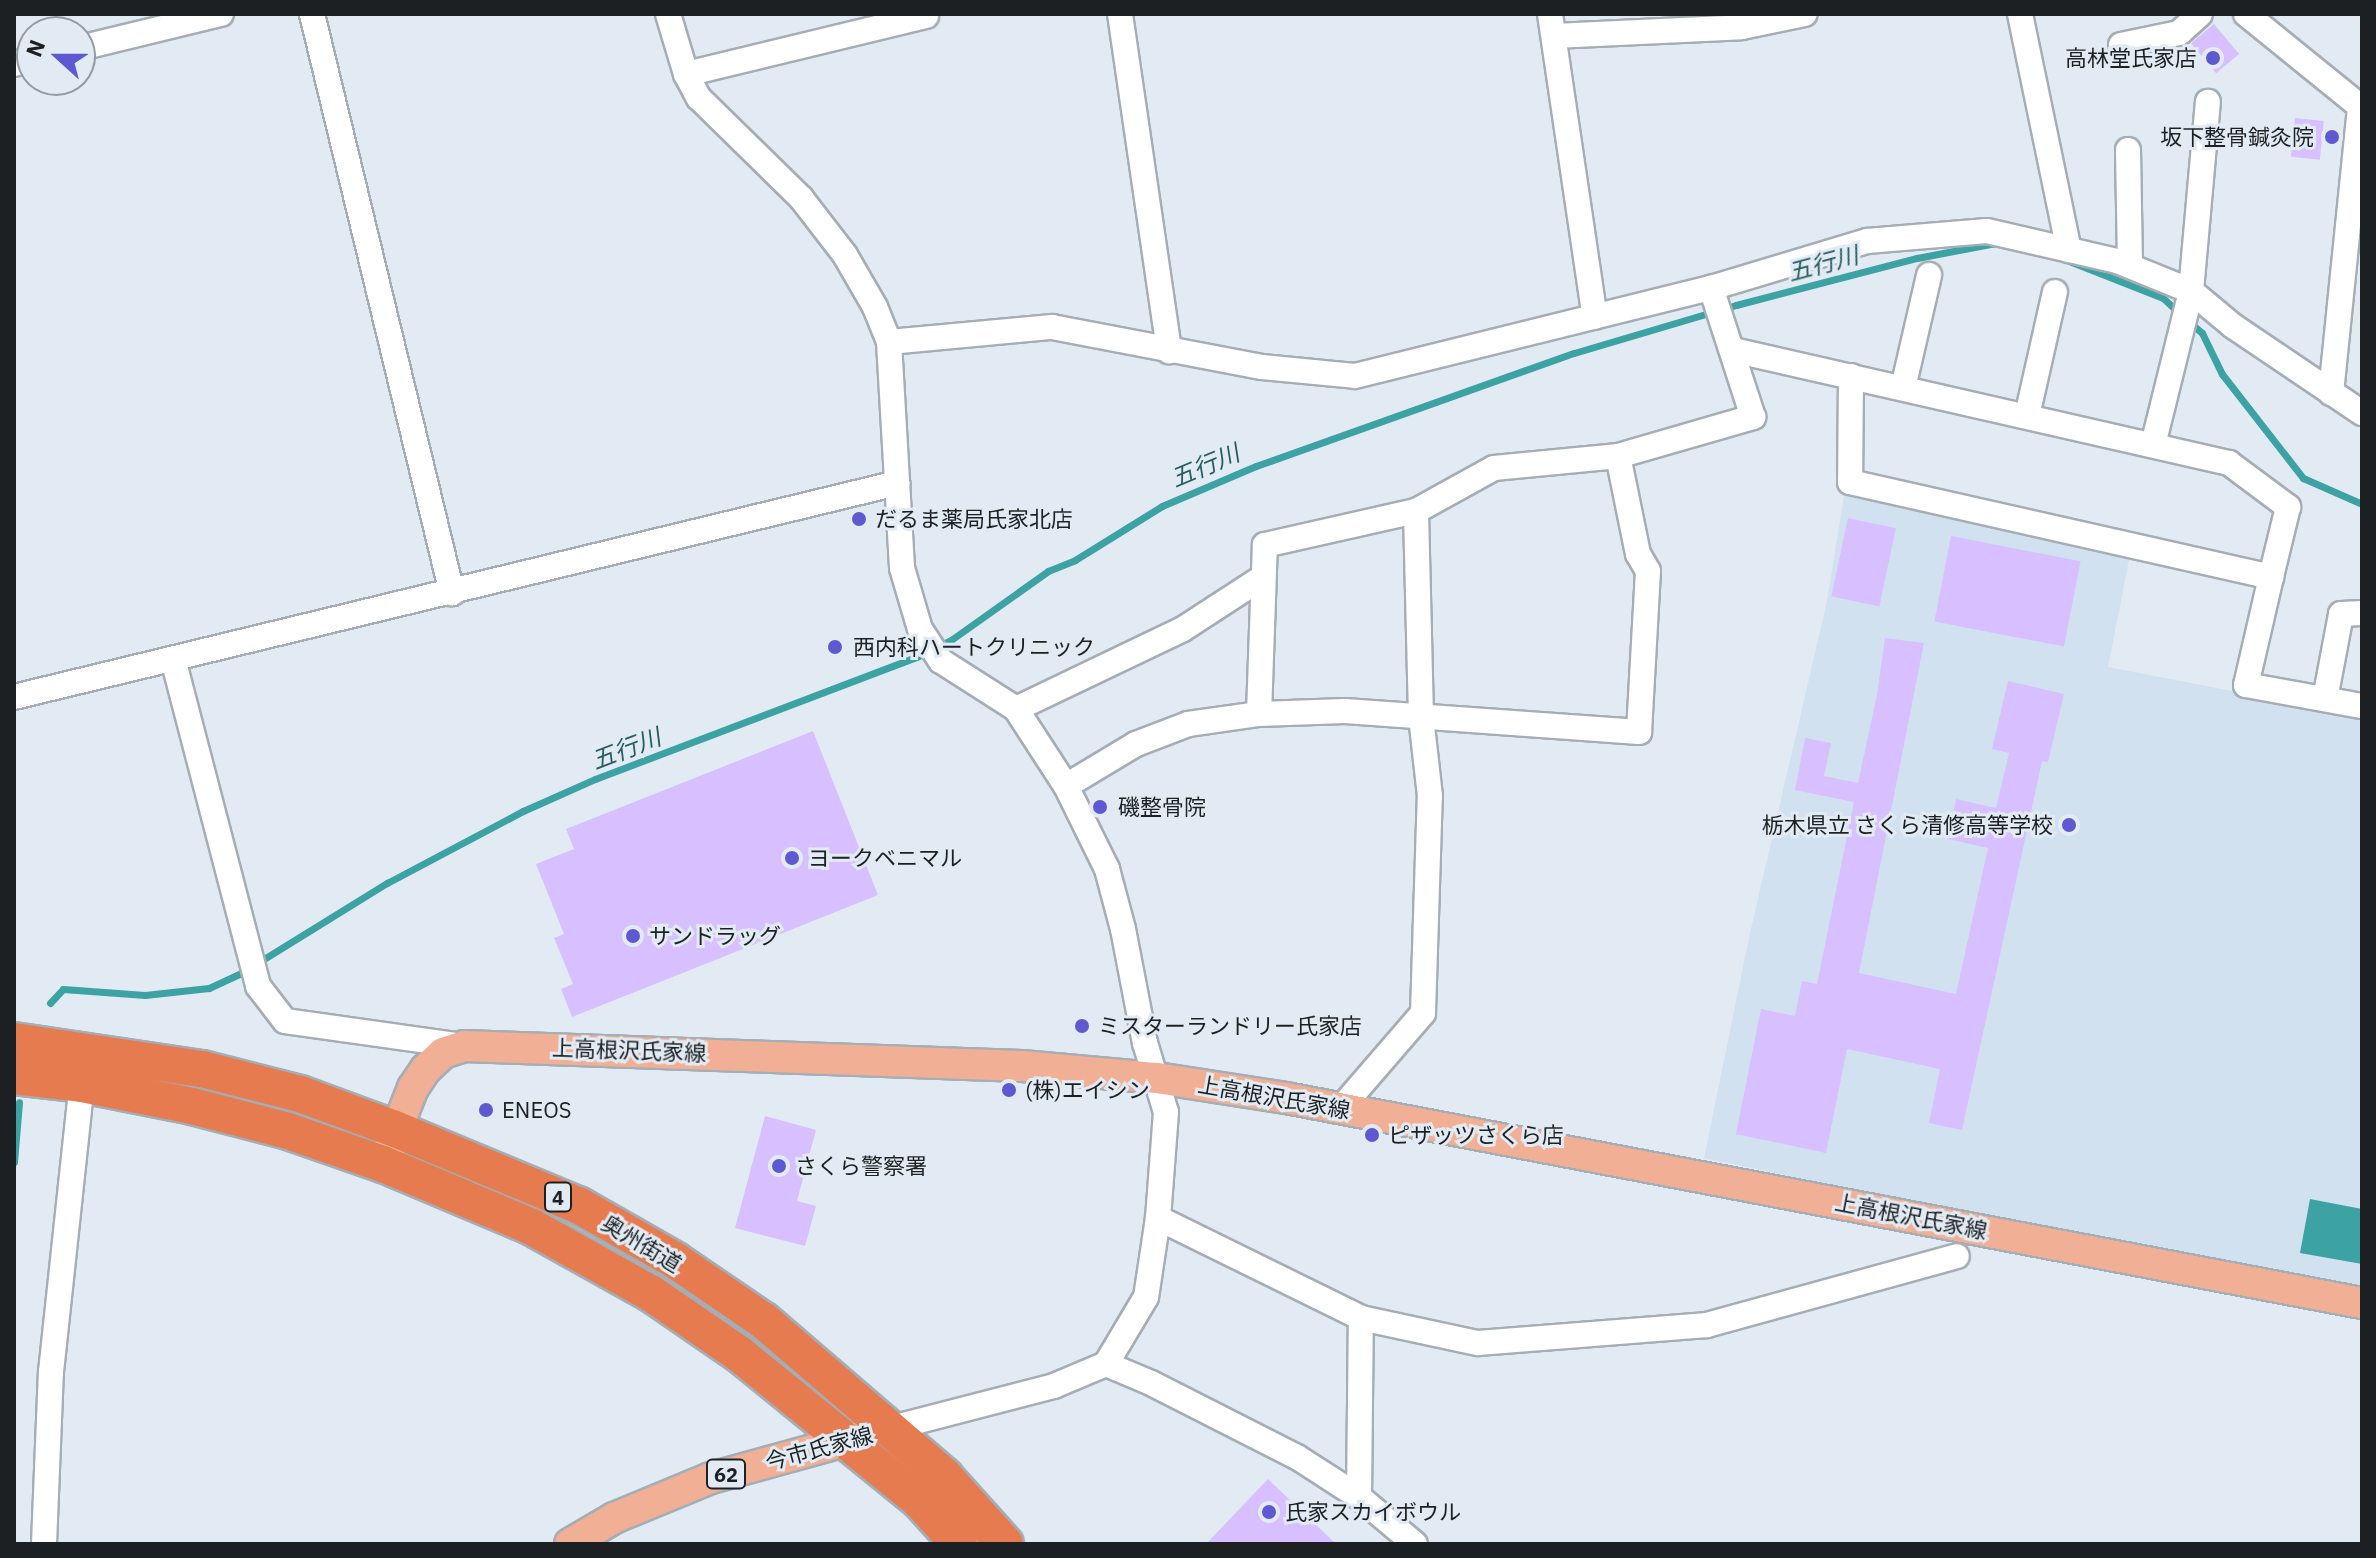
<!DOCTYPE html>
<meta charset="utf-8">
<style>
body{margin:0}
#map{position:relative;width:2376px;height:1558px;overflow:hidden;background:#e2ebf3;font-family:"IBM Plex Sans","Noto Sans JP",sans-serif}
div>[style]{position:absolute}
.built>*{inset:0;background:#d2e1ef}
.water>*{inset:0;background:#3da2a4}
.stream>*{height:7px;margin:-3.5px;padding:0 3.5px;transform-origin:3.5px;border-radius:3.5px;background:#3da2a4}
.building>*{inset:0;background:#d8bfff;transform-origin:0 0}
.roads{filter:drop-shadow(2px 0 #a5adb5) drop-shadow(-2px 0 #a5adb5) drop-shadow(0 2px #a5adb5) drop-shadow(0 -2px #a5adb5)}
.minor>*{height:24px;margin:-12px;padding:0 12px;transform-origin:12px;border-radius:12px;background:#fff}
.major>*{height:30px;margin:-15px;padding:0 15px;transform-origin:15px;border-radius:15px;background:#f1b096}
.highway>*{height:36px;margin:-18px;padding:0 18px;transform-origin:18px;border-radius:18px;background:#e77b50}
.dots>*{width:22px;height:22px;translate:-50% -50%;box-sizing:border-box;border:4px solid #e2ebf3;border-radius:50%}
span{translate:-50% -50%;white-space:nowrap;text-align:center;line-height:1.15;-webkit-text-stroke:6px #e2ebf3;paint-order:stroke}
.shield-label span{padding:2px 6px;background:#e2ebf3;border:2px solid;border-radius:6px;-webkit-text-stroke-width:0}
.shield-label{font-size:20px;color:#1c2023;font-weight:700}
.poi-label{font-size:22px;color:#1c2023}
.right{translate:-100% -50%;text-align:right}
.left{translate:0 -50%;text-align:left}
.street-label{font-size:22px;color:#1c2023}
.water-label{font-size:24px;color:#255d5e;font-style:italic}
.frame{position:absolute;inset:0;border:16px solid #1c2023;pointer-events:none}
.north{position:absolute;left:16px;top:16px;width:80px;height:80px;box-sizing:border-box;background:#e2ebf3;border:2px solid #939aa0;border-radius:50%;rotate:291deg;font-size:22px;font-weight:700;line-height:32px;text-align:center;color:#1c2023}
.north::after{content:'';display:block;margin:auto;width:28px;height:36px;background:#5e58d1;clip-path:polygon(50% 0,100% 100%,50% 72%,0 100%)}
</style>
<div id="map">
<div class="built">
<i style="clip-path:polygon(1845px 490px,2130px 555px,2108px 667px,2362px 716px,2362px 1291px,2086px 1239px,1704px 1158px,1750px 933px,1827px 601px)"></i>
</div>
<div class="water">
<i style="clip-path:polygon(2310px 1199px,2362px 1209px,2362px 1264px,2300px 1253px)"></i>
</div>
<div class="stream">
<i style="left:2069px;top:261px;width:101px;rotate:21.5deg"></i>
<i style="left:2163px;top:298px;width:23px;rotate:43deg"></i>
<i style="left:2189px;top:322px;width:17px;rotate:40deg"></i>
<i style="left:2202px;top:333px;width:46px;rotate:64deg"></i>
<i style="left:2222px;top:374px;width:132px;rotate:52.1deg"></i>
<i style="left:2303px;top:478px;width:64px;rotate:23.8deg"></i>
<i style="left:50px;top:1003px;width:19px;rotate:-47deg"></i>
<i style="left:63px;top:989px;width:82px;rotate:4.2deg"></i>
<i style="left:145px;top:995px;width:64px;rotate:-6.2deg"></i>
<i style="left:209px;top:988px;width:35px;rotate:-25deg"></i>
<i style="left:241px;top:973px;width:172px;rotate:-31.7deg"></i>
<i style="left:387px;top:883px;width:154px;rotate:-27.9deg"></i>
<i style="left:523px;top:811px;width:79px;rotate:-24deg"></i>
<i style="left:595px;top:779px;width:346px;rotate:-20.8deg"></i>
<i style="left:918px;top:656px;width:37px;rotate:-26deg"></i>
<i style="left:951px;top:640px;width:119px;rotate:-35.4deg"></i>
<i style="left:1048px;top:571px;width:29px;rotate:-22deg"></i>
<i style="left:1075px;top:560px;width:102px;rotate:-31.8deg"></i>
<i style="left:1162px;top:506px;width:102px;rotate:-23.1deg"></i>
<i style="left:1256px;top:466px;width:337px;rotate:-19.6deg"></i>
<i style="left:1574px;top:353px;width:169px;rotate:-16.5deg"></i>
<i style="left:1736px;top:305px;width:187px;rotate:-14.6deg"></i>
<i style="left:1917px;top:258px;width:80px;rotate:-10.8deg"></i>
<i style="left:14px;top:1162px;width:60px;rotate:-85.2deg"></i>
</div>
<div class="building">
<i style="left:2214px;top:24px;width:39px;height:30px;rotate:50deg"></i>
<i style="left:2295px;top:118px;width:29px;height:39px;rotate:6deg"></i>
<i style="left:1848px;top:518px;width:49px;height:80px;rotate:12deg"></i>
<i style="left:1951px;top:536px;width:132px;height:87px;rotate:11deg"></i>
<i style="clip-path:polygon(1885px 638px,1924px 643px,1859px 973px,1956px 994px,1988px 848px,1948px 839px,1956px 799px,1996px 808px,2009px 753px,1992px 749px,2008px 681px,2064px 694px,2048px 762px,2042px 761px,1962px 1130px,1929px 1123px,1940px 1069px,1847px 1049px,1826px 1153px,1736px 1134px,1761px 1009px,1795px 1016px,1802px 981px,1817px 984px,1854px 802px,1795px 790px,1805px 738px,1831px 743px,1824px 776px,1858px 783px,1877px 695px)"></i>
<i style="clip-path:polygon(813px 731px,878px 895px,572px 1017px,561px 989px,573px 984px,554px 938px,564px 934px,536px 864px,574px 849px,566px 829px)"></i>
<i style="clip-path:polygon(765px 1116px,816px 1130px,797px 1201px,816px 1206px,805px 1246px,735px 1228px)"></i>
<i style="clip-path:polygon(1268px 1479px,1336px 1544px,1206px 1544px)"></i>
</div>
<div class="roads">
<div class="minor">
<i style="left:312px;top:14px;width:596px;rotate:76.41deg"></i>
<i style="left:668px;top:14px;width:63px;rotate:73.3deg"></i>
<i style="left:686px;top:74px;width:27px;rotate:62deg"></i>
<i style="left:699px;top:98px;width:143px;rotate:44.4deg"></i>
<i style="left:801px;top:198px;width:72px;rotate:52.3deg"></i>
<i style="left:845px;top:255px;width:60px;rotate:60deg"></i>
<i style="left:875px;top:307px;width:38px;rotate:68deg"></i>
<i style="left:889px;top:342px;width:226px;rotate:86.7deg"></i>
<i style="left:902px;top:568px;width:64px;rotate:73.6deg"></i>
<i style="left:920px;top:629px;width:38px;rotate:57deg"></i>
<i style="left:941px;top:661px;width:89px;rotate:32.6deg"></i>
<i style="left:1016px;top:709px;width:92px;rotate:57deg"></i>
<i style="left:1066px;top:786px;width:93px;rotate:63.7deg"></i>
<i style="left:1107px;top:869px;width:62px;rotate:75.1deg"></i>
<i style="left:1123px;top:929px;width:116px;rotate:79.1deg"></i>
<i style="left:1145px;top:1043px;width:72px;rotate:73.1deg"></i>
<i style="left:1166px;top:1112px;width:106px;rotate:94.3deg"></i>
<i style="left:1158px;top:1218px;width:80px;rotate:98.6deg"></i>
<i style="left:1146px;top:1297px;width:78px;rotate:120.8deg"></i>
<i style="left:1106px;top:1364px;width:56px;rotate:157.1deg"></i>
<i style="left:1054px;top:1386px;width:167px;rotate:165.5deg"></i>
<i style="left:1120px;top:14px;width:341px;rotate:81.7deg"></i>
<i style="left:1550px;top:14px;width:306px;rotate:81.6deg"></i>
<i style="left:2020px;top:14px;width:241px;rotate:78.3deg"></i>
<i style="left:2246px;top:14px;width:149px;rotate:39deg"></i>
<i style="left:1554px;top:36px;width:188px;rotate:-2.7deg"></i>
<i style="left:1742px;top:27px;width:64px;rotate:-11.7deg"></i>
<i style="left:2121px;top:45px;width:59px;rotate:-11.7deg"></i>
<i style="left:2179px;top:33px;width:28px;rotate:-42deg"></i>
<i style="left:80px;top:48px;width:145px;rotate:-13.6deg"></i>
<i style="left:14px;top:64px;width:19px;rotate:-16deg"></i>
<i style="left:686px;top:74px;width:247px;rotate:-13.6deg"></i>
<i style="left:2128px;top:150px;width:116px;rotate:89deg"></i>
<i style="left:889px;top:342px;width:164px;rotate:-5.3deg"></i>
<i style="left:1052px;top:327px;width:214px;rotate:10.8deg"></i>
<i style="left:1262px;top:367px;width:93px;rotate:5.5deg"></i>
<i style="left:1355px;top:376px;width:367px;rotate:-13.9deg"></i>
<i style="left:1711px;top:288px;width:163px;rotate:-16.8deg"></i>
<i style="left:1867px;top:241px;width:120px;rotate:-4.8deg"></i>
<i style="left:1987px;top:231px;width:133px;rotate:13deg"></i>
<i style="left:2117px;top:261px;width:80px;rotate:22.1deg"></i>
<i style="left:2191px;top:291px;width:55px;rotate:39.8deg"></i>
<i style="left:2233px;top:326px;width:156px;rotate:34deg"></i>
<i style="left:1733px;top:350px;width:509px;rotate:12.83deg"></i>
<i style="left:2229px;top:463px;width:74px;rotate:36.7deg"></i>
<i style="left:2288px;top:507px;width:72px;rotate:103.7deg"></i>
<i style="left:1851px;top:376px;width:106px;rotate:90.5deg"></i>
<i style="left:1850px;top:482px;width:432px;rotate:12.7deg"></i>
<i style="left:2271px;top:577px;width:111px;rotate:103deg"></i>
<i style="left:2246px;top:685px;width:118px;rotate:10.3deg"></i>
<i style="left:1903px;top:388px;width:116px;rotate:-77deg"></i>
<i style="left:2331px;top:393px;width:287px;rotate:-84.2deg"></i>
<i style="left:2027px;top:416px;width:127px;rotate:-77.3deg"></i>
<i style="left:2153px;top:445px;width:159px;rotate:-76.1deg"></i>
<i style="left:2191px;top:291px;width:190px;rotate:-84.9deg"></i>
<i style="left:173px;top:659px;width:338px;rotate:75.4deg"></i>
<i style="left:258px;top:986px;width:44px;rotate:52.4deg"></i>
<i style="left:285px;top:1021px;width:179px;rotate:8deg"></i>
<i style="left:14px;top:697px;width:909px;rotate:-13.62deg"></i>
<i style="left:2325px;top:699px;width:86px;rotate:-79.3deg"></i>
<i style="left:2341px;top:614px;width:21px;rotate:-3deg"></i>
<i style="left:1016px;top:709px;width:185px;rotate:-25.6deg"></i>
<i style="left:1183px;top:629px;width:95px;rotate:-33deg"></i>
<i style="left:1259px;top:714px;width:169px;rotate:-88deg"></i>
<i style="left:1265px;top:545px;width:155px;rotate:-12.7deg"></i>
<i style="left:1066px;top:786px;width:82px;rotate:-31deg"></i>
<i style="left:1136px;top:744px;width:56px;rotate:-21deg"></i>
<i style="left:1188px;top:724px;width:72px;rotate:-8deg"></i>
<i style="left:1259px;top:714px;width:86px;rotate:-2deg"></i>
<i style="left:1345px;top:711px;width:295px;rotate:4.1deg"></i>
<i style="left:1639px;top:732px;width:161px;rotate:-86.8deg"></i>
<i style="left:1648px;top:571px;width:20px;rotate:-120deg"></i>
<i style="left:1638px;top:554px;width:100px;rotate:-101.5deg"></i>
<i style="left:1618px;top:456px;width:141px;rotate:-16.1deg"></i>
<i style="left:1753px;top:417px;width:136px;rotate:-108deg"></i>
<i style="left:1341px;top:1108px;width:125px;rotate:-49.2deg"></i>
<i style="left:1423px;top:1013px;width:217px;rotate:-88.2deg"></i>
<i style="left:1430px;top:796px;width:80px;rotate:-96.5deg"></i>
<i style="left:1421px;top:717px;width:206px;rotate:-91.4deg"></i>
<i style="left:1416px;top:511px;width:89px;rotate:-28.9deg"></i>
<i style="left:1494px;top:468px;width:125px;rotate:-5.5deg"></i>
<i style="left:1158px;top:1218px;width:226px;rotate:26.2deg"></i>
<i style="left:1361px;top:1318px;width:120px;rotate:12.1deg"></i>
<i style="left:1478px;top:1343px;width:230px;rotate:-4.5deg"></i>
<i style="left:1707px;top:1325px;width:259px;rotate:-15.4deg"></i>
<i style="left:1106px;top:1364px;width:49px;rotate:22.9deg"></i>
<i style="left:1151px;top:1383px;width:164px;rotate:26.9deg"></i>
<i style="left:1297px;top:1457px;width:74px;rotate:32.8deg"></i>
<i style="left:1359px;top:1497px;width:73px;rotate:40deg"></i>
<i style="left:1359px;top:1497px;width:179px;rotate:-89.4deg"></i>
<i style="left:44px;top:1544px;width:172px;rotate:-87.7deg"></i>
<i style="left:51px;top:1372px;width:290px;rotate:-83.9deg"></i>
</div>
<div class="major">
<i style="left:388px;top:1151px;width:68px;rotate:-68.4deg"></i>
<i style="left:413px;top:1088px;width:23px;rotate:-56deg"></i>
<i style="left:426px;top:1069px;width:23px;rotate:-43deg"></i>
<i style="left:443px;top:1053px;width:22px;rotate:-18deg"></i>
<i style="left:464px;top:1046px;width:558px;rotate:2.05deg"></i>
<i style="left:1022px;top:1066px;width:136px;rotate:5.1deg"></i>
<i style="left:1157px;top:1078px;width:131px;rotate:8.8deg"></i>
<i style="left:1286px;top:1098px;width:1095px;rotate:10.79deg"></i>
<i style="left:570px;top:1544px;width:51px;rotate:-30.6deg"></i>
<i style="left:614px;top:1518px;width:105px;rotate:-22.4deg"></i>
<i style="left:711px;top:1478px;width:158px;rotate:-15.4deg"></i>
</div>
<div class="highway">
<i style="left:14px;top:1041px;width:190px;rotate:8.5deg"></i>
<i style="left:202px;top:1069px;width:101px;rotate:14.3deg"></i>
<i style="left:300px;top:1094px;width:101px;rotate:20.2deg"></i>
<i style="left:395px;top:1129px;width:198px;rotate:22.6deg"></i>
<i style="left:578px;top:1205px;width:113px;rotate:29.7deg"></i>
<i style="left:676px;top:1261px;width:107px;rotate:34.3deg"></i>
<i style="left:764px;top:1321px;width:238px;rotate:40.7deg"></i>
<i style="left:944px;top:1476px;width:91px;rotate:48.1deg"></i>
<i style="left:14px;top:1076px;width:68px;rotate:6.7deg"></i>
<i style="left:82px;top:1084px;width:112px;rotate:11.3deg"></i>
<i style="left:192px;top:1106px;width:99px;rotate:14.6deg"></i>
<i style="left:288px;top:1131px;width:101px;rotate:19.2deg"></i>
<i style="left:383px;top:1164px;width:162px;rotate:22.9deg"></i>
<i style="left:532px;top:1227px;width:137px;rotate:29.2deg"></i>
<i style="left:652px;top:1294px;width:104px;rotate:34.5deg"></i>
<i style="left:738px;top:1353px;width:235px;rotate:39.1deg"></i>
<i style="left:920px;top:1501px;width:58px;rotate:47.8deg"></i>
</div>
</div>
<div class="dots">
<i style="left:2213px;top:58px;background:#5e58d1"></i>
<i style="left:2332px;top:137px;background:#5e58d1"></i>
<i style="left:859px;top:519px;background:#5e58d1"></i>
<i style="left:835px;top:647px;background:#5e58d1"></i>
<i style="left:1100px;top:807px;background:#5e58d1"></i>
<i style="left:2069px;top:825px;background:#5e58d1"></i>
<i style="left:792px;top:858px;background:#5e58d1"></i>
<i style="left:633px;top:936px;background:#5e58d1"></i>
<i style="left:1082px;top:1026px;background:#5e58d1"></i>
<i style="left:1009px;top:1090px;background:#5e58d1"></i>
<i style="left:486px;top:1110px;background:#5e58d1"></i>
<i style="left:1372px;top:1135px;background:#5e58d1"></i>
<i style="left:779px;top:1166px;background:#5e58d1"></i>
<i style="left:1269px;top:1512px;background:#5e58d1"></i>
</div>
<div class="shield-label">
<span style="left:558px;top:1197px">4</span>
<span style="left:726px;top:1474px">62</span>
</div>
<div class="poi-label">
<span class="right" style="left:2197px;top:58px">高林堂氏家店</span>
<span class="right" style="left:2314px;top:137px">坂下整骨鍼灸院</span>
<span class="left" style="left:875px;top:519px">だるま薬局氏家北店</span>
<span class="left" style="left:853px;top:647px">西内科ハートクリニック</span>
<span class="left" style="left:1118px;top:807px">磯整骨院</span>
<span class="right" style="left:2053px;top:825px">栃木県立 さくら清修高等学校</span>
<span class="left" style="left:808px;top:858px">ヨークベニマル</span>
<span class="left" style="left:649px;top:936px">サンドラッグ</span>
<span class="left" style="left:1098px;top:1026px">ミスターランドリー氏家店</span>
<span class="left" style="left:1025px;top:1090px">(株)エイシン</span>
<span class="left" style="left:502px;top:1110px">ENEOS</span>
<span class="left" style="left:1388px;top:1135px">ピザッツさくら店</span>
<span class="left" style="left:795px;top:1166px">さくら警察署</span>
<span class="left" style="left:1285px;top:1512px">氏家スカイボウル</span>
</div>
<div class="street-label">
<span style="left:629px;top:1050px;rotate:2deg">上高根沢氏家線</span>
<span style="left:1274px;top:1097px;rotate:10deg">上高根沢氏家線</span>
<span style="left:1911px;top:1216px;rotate:11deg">上高根沢氏家線</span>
<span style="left:642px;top:1243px;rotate:31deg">奥州街道</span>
<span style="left:819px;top:1448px;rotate:-15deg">今市氏家線</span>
</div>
<div class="water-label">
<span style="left:1823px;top:264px;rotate:-15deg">五行川</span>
<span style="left:1205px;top:466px;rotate:-23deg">五行川</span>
<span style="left:626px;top:749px;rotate:-21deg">五行川</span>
</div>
<div class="frame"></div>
<div class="north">N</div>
</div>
